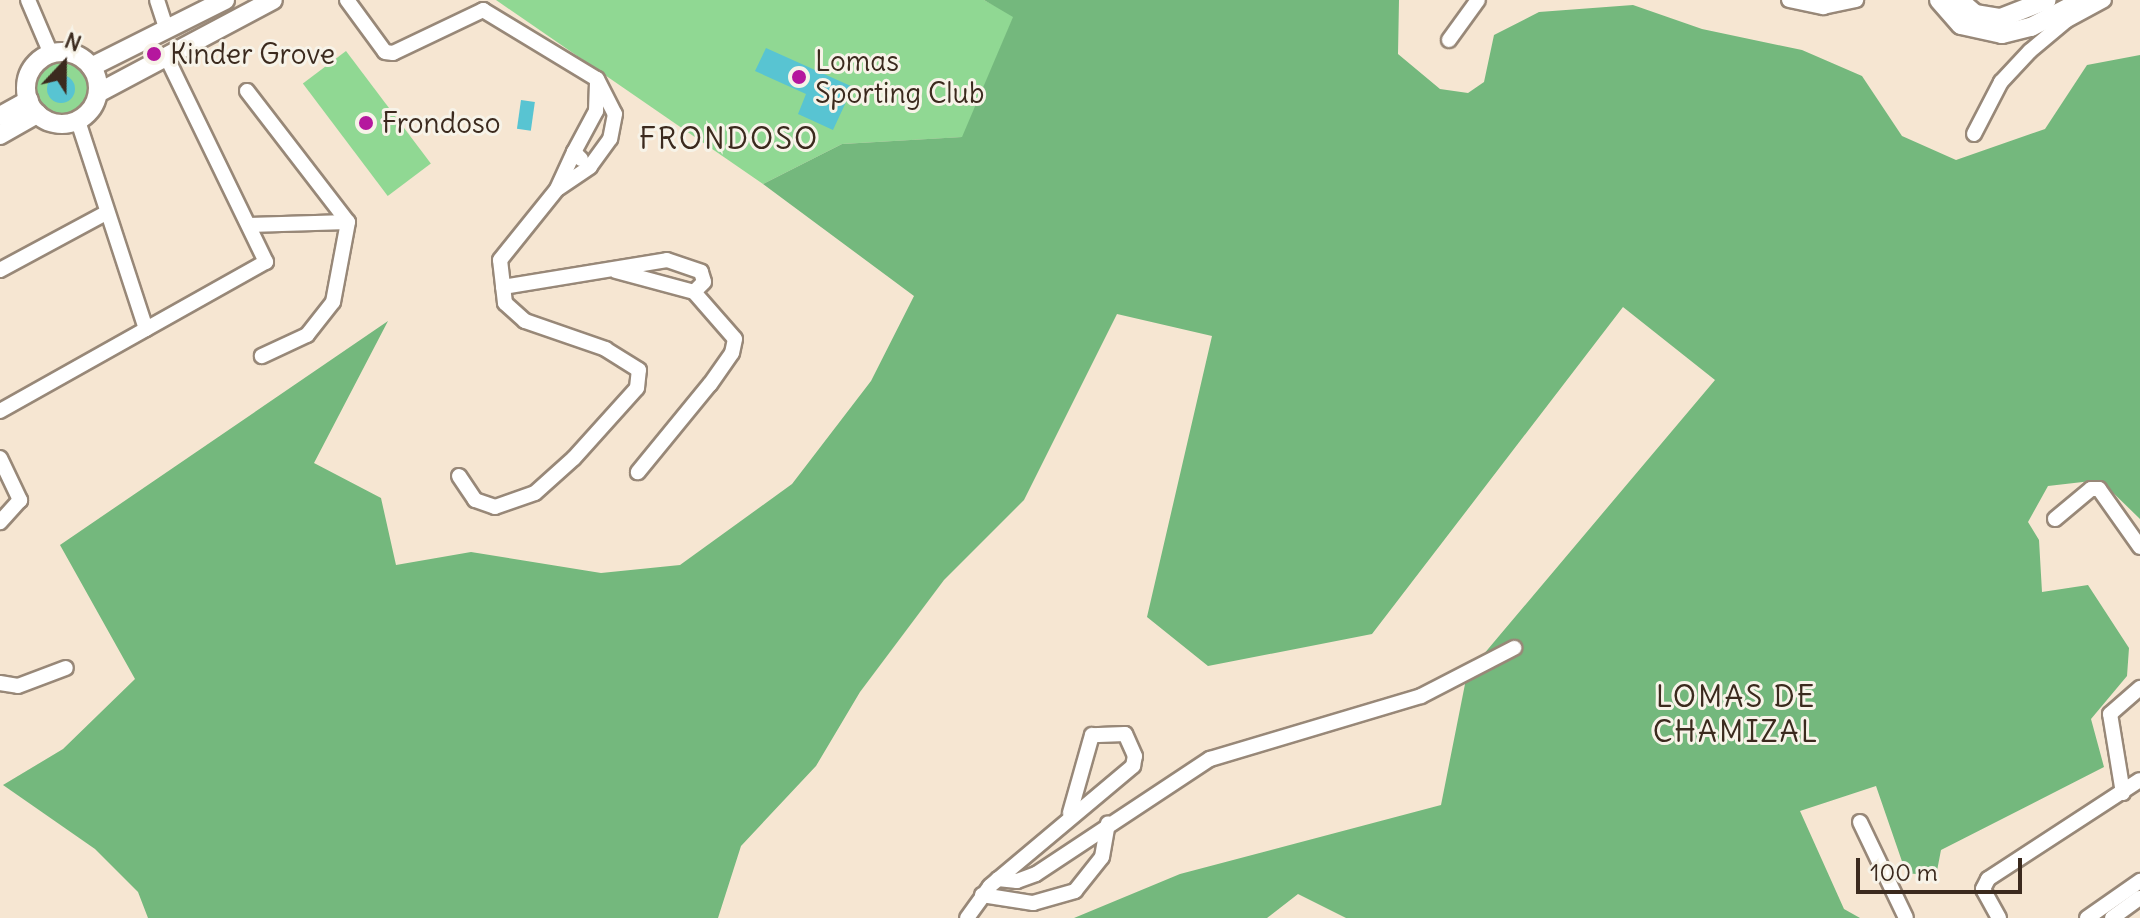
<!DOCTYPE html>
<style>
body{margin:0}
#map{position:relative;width:2140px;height:918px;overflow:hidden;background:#f6e6d2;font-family:Delius,sans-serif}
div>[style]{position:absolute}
.green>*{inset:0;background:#90d893;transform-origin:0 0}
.round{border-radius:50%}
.forest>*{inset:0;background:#74b87d}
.water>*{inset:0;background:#58c4d2;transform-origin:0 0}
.roads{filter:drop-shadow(2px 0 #988878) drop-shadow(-2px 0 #988878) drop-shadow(0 2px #988878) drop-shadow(0 -2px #988878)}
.minor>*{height:14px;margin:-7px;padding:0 7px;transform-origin:7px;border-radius:7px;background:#fff}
.major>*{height:18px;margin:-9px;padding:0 9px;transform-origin:9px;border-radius:9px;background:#fff}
.major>.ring{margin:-9px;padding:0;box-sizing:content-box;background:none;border:18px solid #fff;border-radius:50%}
.dots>*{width:22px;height:22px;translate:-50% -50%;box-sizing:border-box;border:4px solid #f7f3e8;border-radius:50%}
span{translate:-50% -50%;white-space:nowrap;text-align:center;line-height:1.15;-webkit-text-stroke:6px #f7f3e8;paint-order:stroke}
.poi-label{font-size:28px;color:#3b2a1e}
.left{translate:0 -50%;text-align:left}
.neighbourhood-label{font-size:30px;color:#3b2a1e;letter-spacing:2px}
.north{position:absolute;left:24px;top:24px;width:80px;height:80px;-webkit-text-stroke:6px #f7f3e8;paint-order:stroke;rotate:22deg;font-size:22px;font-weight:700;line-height:32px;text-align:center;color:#3b2a1e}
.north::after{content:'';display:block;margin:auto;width:28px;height:36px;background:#3b2a1e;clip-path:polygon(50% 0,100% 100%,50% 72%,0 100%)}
.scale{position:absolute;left:1856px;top:858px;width:166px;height:36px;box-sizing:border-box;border:4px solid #3b2a1e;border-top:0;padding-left:10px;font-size:24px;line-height:28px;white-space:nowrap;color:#3b2a1e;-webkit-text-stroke:6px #f7f3e8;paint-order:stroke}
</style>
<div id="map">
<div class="green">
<i style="clip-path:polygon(496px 0,984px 0,1014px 16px,963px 137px,842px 144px,763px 184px)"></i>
<i style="left:346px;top:51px;width:141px;height:54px;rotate:53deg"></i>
<i class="round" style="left:34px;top:62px;width:54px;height:54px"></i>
</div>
<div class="forest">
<i style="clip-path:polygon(984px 0,1399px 0,1398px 54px,1440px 89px,1468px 93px,1484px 82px,1494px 35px,1539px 12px,1633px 5px,1702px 29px,1802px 50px,1862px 76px,1902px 136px,1956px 160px,2045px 129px,2087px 65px,2140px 55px,2140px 519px,2100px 480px,2048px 486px,2028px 522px,2039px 540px,2042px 592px,2088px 585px,2129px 648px,2127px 676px,2091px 719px,2104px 767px,1941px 850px,1936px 876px,1906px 873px,1876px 786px,1800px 811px,1844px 909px,1860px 918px,1346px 918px,1298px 894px,1267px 918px,1074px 918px,1180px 874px,1441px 805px,1467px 674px,1715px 380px,1623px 307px,1372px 634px,1208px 666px,1147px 617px,1212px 336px,1117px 314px,1024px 500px,944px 580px,860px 692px,816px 766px,741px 846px,718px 918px,148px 918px,138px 892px,95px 849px,3px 785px,63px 749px,135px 679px,60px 545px,388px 321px,314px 463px,381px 498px,396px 565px,471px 552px,601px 573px,680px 565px,792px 484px,871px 381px,914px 296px,763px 184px,842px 144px,962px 137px,1013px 17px)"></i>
</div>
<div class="water">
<i style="clip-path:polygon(766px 48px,853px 87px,833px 130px,798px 114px,806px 94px,755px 71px)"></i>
<i class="round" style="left:47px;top:75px;width:28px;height:28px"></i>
<i style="left:521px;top:100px;width:14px;height:29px;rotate:8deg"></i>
</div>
<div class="roads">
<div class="minor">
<i style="left:28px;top:0;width:59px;rotate:66.9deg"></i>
<i style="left:157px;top:0;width:32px;rotate:72deg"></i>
<i style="left:347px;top:0;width:64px;rotate:53.8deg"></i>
<i style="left:385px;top:52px;width:8px;rotate:7deg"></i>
<i style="left:393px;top:53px;width:100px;rotate:-25.5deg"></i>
<i style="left:483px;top:10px;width:133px;rotate:31.2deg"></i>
<i style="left:597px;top:79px;width:39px;rotate:63deg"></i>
<i style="left:615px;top:114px;width:25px;rotate:101deg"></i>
<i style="left:610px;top:139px;width:34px;rotate:126deg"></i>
<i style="left:590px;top:167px;width:37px;rotate:146deg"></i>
<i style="left:1789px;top:0;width:35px;rotate:12deg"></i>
<i style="left:1823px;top:7px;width:34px;rotate:-12deg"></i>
<i style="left:1449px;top:40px;width:49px;rotate:-54.1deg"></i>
<i style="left:247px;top:91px;width:165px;rotate:52.4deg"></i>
<i style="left:348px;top:222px;width:81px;rotate:100.6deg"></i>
<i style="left:333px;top:302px;width:42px;rotate:128.2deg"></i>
<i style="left:307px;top:335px;width:50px;rotate:155deg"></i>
<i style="left:78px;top:121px;width:219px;rotate:71.9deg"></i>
<i style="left:1974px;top:134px;width:59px;rotate:-62.6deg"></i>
<i style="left:2001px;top:82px;width:42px;rotate:-46.9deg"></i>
<i style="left:2030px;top:51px;width:48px;rotate:-40deg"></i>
<i style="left:2067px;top:20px;width:42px;rotate:-28.4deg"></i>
<i style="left:581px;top:159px;width:10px;rotate:-135deg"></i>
<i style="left:574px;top:152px;width:47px;rotate:-61.8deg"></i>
<i style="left:596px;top:111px;width:31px;rotate:-88deg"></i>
<i style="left:249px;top:225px;width:99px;rotate:-1.7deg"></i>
<i style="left:0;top:270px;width:120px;rotate:-28.3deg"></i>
<i style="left:616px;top:271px;width:81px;rotate:15.1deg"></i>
<i style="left:694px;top:292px;width:62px;rotate:48.9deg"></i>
<i style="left:735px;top:339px;width:14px;rotate:102deg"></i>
<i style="left:732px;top:353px;width:38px;rotate:125deg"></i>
<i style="left:710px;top:384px;width:114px;rotate:129.3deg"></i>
<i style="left:503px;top:287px;width:166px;rotate:-9.3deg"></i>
<i style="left:667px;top:260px;width:36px;rotate:19deg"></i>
<i style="left:701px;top:272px;width:10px;rotate:73deg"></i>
<i style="left:704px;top:282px;width:14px;rotate:135deg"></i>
<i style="left:0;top:411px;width:305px;rotate:-29.3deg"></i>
<i style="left:266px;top:262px;width:227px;rotate:-115.9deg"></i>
<i style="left:0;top:458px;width:47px;rotate:64.5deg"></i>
<i style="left:20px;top:500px;width:30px;rotate:132deg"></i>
<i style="left:459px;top:476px;width:29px;rotate:56deg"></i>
<i style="left:475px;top:500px;width:21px;rotate:19deg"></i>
<i style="left:495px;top:507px;width:42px;rotate:-19.3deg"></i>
<i style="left:535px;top:493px;width:52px;rotate:-41.9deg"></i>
<i style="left:574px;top:458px;width:94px;rotate:-48deg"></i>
<i style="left:637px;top:388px;width:18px;rotate:-84deg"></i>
<i style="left:639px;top:370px;width:39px;rotate:-148deg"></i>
<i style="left:606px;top:349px;width:86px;rotate:-160.9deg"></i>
<i style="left:525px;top:321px;width:27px;rotate:-138deg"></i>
<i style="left:505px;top:303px;width:43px;rotate:-96.6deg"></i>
<i style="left:500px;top:260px;width:91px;rotate:-51.2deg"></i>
<i style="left:557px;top:189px;width:41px;rotate:-65.3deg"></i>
<i style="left:2055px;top:519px;width:47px;rotate:-39.8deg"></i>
<i style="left:2091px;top:489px;width:8px"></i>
<i style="left:2099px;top:489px;width:71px;rotate:54.7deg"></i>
<i style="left:0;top:683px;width:18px;rotate:9deg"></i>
<i style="left:18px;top:686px;width:51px;rotate:-20.6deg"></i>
<i style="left:2123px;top:793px;width:80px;rotate:-99.3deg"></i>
<i style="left:2110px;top:714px;width:40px;rotate:-41deg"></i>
<i style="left:1860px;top:822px;width:106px;rotate:64.4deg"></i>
<i style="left:998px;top:879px;width:19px;rotate:6deg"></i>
<i style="left:1017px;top:881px;width:20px;rotate:-20deg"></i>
<i style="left:1036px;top:874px;width:209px;rotate:-33.5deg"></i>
<i style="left:1210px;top:759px;width:220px;rotate:-16.6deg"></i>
<i style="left:1421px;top:696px;width:105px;rotate:-27.3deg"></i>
<i style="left:982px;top:895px;width:52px;rotate:8.9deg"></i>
<i style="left:1033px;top:903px;width:44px;rotate:-15.9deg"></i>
<i style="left:1075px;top:891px;width:43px;rotate:-51.5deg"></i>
<i style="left:1102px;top:857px;width:34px;rotate:-80deg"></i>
<i style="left:967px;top:918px;width:39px;rotate:-54deg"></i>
<i style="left:990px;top:886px;width:187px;rotate:-40deg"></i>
<i style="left:1133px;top:766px;width:10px;rotate:-79deg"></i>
<i style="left:1135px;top:756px;width:24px;rotate:-114deg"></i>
<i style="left:1125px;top:734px;width:33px;rotate:178deg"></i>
<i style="left:1092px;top:735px;width:81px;rotate:105.8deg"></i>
<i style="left:1999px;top:918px;width:33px;rotate:-119deg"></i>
<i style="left:1983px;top:889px;width:11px;rotate:-63deg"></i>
<i style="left:1988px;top:879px;width:181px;rotate:-33.1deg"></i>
<i style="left:2087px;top:918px;width:65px;rotate:-34.9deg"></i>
<i style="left:2112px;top:918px;width:34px;rotate:-36deg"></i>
</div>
<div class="major">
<i style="left:1939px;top:0;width:33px;rotate:49deg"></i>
<i style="left:1961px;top:25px;width:42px;rotate:12.4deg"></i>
<i style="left:2002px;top:34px;width:30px;rotate:-14deg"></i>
<i style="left:2031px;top:27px;width:59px;rotate:-27.4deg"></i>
<i style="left:1959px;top:0;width:21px;rotate:41deg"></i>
<i style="left:1975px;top:14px;width:26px;rotate:9deg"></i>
<i style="left:2001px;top:18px;width:49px;rotate:-21.4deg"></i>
<i class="ring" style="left:26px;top:52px;width:54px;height:54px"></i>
<i style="left:91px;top:67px;width:150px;rotate:-26.6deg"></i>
<i style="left:98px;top:93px;width:198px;rotate:-28deg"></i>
<i style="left:0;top:116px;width:33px;rotate:-29deg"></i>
<i style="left:0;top:135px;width:43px;rotate:-29.6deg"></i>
</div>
</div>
<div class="dots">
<i style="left:154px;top:54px;background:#b5179e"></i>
<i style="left:799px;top:77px;background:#b5179e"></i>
<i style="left:366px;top:123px;background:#b5179e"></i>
</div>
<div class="poi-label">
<span class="left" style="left:170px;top:54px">Kinder Grove</span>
<span class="left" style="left:815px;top:77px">Lomas<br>Sporting Club</span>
<span class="left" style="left:382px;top:123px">Frondoso</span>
</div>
<div class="neighbourhood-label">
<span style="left:729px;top:138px">FRONDOSO</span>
<span style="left:1736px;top:713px">LOMAS DE<br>CHAMIZAL</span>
</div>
<div class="north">N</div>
<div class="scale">100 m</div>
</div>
